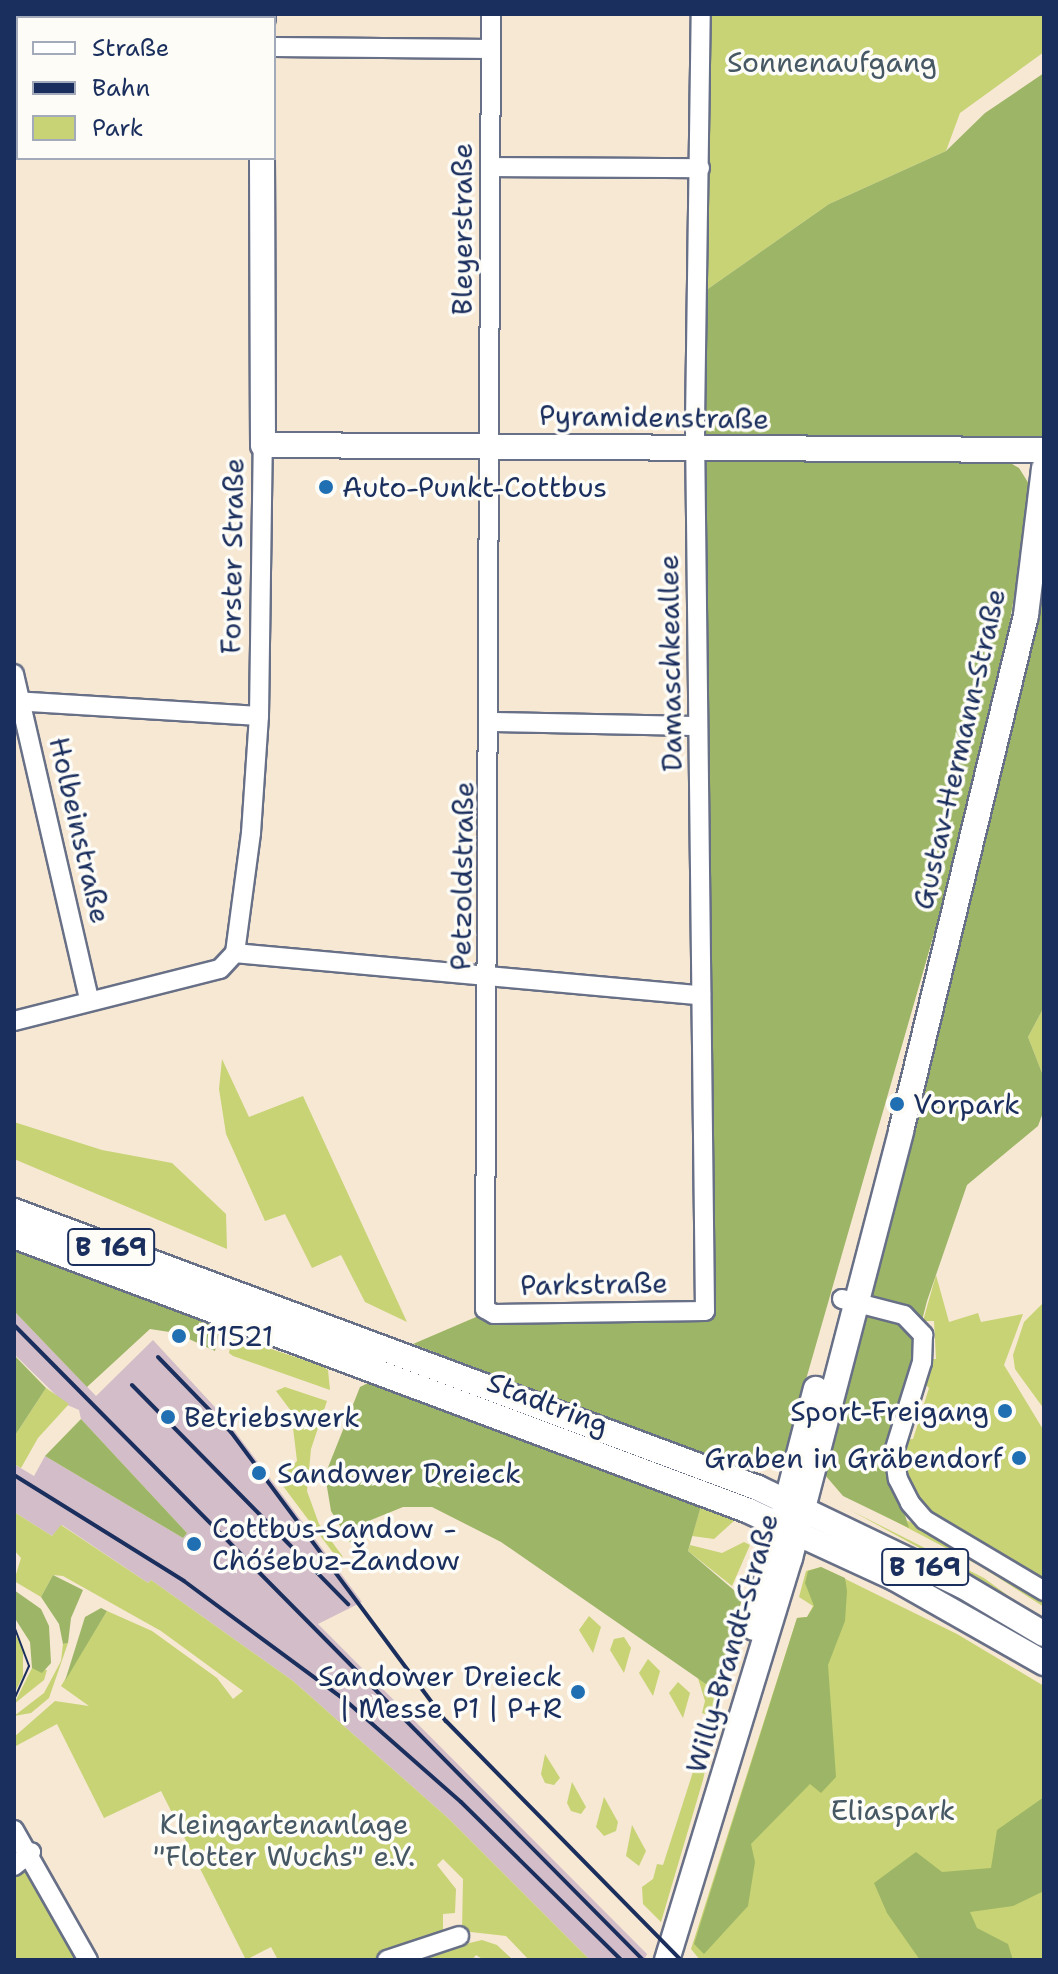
<!DOCTYPE html>
<meta charset="utf-8">
<style>
body{margin:0}
#map{position:relative;width:1058px;height:1974px;overflow:hidden;background:#f7e8d3;font-family:"Shantell Sans",sans-serif}
div>[style]{position:absolute}
.industrial>*{inset:0;background:#d2bdc8}
.green>*{inset:0;background:#c7d375}
.forest>*{inset:0;background:#9db566}
.roads{filter:drop-shadow(2px 0 #687087) drop-shadow(-2px 0 #687087) drop-shadow(0 2px #687087) drop-shadow(0 -2px #687087)}
.minor>*{height:18px;margin:-9px;padding:0 9px;transform-origin:9px;border-radius:9px;background:#fff}
.major>*{height:24px;margin:-12px;padding:0 12px;transform-origin:12px;border-radius:12px;background:#fff}
.tram>*{height:2px;margin:-1px;padding:0 1px;transform-origin:1px;border-radius:1px;background:#1b2f5e}
.rail>*{height:4px;margin:-2px;padding:0 2px;transform-origin:2px;border-radius:2px;background:#1b2f5e}
.dots>*{width:22px;height:22px;translate:-50% -50%;box-sizing:border-box;border:4px solid #fdfcf7;border-radius:50%}
span{translate:-50% -50%;white-space:nowrap;text-align:center;line-height:1.15;-webkit-text-stroke:7px #fdfcf7;paint-order:stroke}
.shield-label span{padding:2px 6px;background:#fdfcf7;border:2px solid;border-radius:6px;-webkit-text-stroke-width:0}
.shield-label{font-size:26px;color:#1b2f5e;font-weight:700}
.park-label{font-size:28px;color:#465864}
.street-label{font-size:28px;color:#1b2f5e}
.poi-label{font-size:28px;color:#1b2f5e}
.left{translate:0 -50%;text-align:left}
.right{translate:-100% -50%;text-align:right}
.frame{position:absolute;inset:0;border:16px solid #1b2f5e;pointer-events:none}
.legend{position:absolute;left:16px;top:16px;width:260px;height:144px;box-sizing:border-box;background:#fdfcf7;border:2px solid #a3aaba;margin:0;padding:10px 14px;list-style:none;font-size:24px;color:#1b2f5e}
.legend li{display:flex;align-items:center;gap:16px;height:40px}
.legend b{width:40px;border:2px solid #a3aaba}
</style>
<div id="map">
<div class="industrial">
<i style="clip-path:polygon(14px 1311px,96px 1396px,153px 1340px,225px 1418px,362px 1602px,318px 1624px,647px 1954px,644px 1960px,590px 1960px,449px 1819px,293px 1681px,151px 1580px,148px 1583px,62px 1525px,52px 1536px,14px 1512px,14px 1464px,34px 1476px,45px 1456px,183px 1538px,187px 1533px,81px 1419px,79px 1410px,65px 1404px,14px 1354px)"></i>
</div>
<div class="green">
<i style="clip-path:polygon(709px 14px,1044px 14px,1044px 52px,960px 113px,946px 151px,829px 204px,705px 291px)"></i>
<i style="clip-path:polygon(1044px 1007px,1044px 1078px,1028px 1037px)"></i>
<i style="clip-path:polygon(222px 1059px,249px 1117px,303px 1096px,407px 1322px,365px 1302px,341px 1255px,312px 1268px,285px 1214px,265px 1221px,226px 1134px,219px 1089px)"></i>
<i style="clip-path:polygon(14px 1122px,102px 1150px,172px 1163px,226px 1214px,227px 1249px,14px 1159px)"></i>
<i style="clip-path:polygon(936px 1275px,949px 1322px,978px 1313px,981px 1322px,1023px 1314px,1004px 1365px,1044px 1431px,1044px 1583px,936px 1520px,906px 1483px,903px 1440px,913px 1439px,929px 1388px,922px 1381px,927px 1359px,936px 1359px,934px 1321px,923px 1321px)"></i>
<i style="clip-path:polygon(1044px 1302px,1044px 1409px,1015px 1369px,1013px 1355px,1024px 1322px)"></i>
<i style="clip-path:polygon(232px 1336px,322px 1366px,328px 1370px,330px 1390px,233px 1356px,229px 1353px)"></i>
<i style="clip-path:polygon(285px 1387px,327px 1401px,311px 1449px,307px 1491px,319px 1524px,343px 1557px,334px 1554px,283px 1486px,281px 1477px,297px 1461px,291px 1411px,276px 1391px)"></i>
<i style="clip-path:polygon(46px 1388px,69px 1404px,38px 1438px,21px 1468px,14px 1464px,14px 1437px)"></i>
<i style="clip-path:polygon(851px 1498px,925px 1528px,1044px 1597px,1044px 1607px,980px 1566px)"></i>
<i style="clip-path:polygon(701px 1506px,729px 1517px,735px 1520px,714px 1539px,692px 1536px)"></i>
<i style="clip-path:polygon(850px 1510px,984px 1578px,1044px 1622px,982px 1582px)"></i>
<i style="clip-path:polygon(14px 1512px,52px 1536px,61px 1525px,148px 1583px,151px 1580px,293px 1681px,449px 1819px,590px 1960px,529px 1960px,506px 1936px,462px 1931px,463px 1879px,443px 1859px,437px 1865px,456px 1889px,455px 1913px,443px 1914px,443px 1934px,378px 1960px,278px 1960px,271px 1947px,246px 1960px,161px 1791px,104px 1818px,57px 1724px,14px 1747px,14px 1737px,55px 1701px,89px 1706px,61px 1686px,107px 1611px,152px 1631px,217px 1678px,233px 1699px,243px 1691px,161px 1631px,63px 1576px,53px 1575px,41px 1597px,14px 1581px,21px 1558px,14px 1550px)"></i>
<i style="clip-path:polygon(744px 1542px,750px 1545px,732px 1586px,688px 1551px,690px 1545px,722px 1553px)"></i>
<i style="clip-path:polygon(821px 1567px,957px 1634px,1044px 1686px,1044px 1960px,700px 1960px,691px 1949px,797px 1618px,807px 1617px,813px 1606px,799px 1597px,806px 1571px)"></i>
<i style="clip-path:polygon(742px 1597px,703px 1780px,661px 1922px,643px 1904px,642px 1887px,653px 1879px,657px 1864px,663px 1865px,711px 1716px,702px 1713px,705px 1701px,697px 1675px)"></i>
<i style="clip-path:polygon(589px 1616px,601px 1627px,593px 1653px,579px 1630px)"></i>
<i style="clip-path:polygon(14px 1633px,23px 1647px,23px 1676px,14px 1694px)"></i>
<i style="clip-path:polygon(624px 1637px,631px 1648px,624px 1673px,610px 1650px,614px 1639px)"></i>
<i style="clip-path:polygon(68px 1643px,49px 1698px,31px 1713px,14px 1716px,44px 1693px,61px 1661px,63px 1644px)"></i>
<i style="clip-path:polygon(648px 1659px,660px 1671px,653px 1696px,639px 1673px)"></i>
<i style="clip-path:polygon(32px 1668px,47px 1670px,44px 1680px,14px 1704px)"></i>
<i style="clip-path:polygon(678px 1682px,690px 1693px,683px 1718px,669px 1693px)"></i>
<i style="clip-path:polygon(545px 1754px,560px 1778px,554px 1785px,545px 1783px,541px 1774px)"></i>
<i style="clip-path:polygon(572px 1782px,586px 1807px,581px 1814px,571px 1811px,567px 1803px)"></i>
<i style="clip-path:polygon(604px 1797px,618px 1822px,616px 1831px,604px 1836px,596px 1827px)"></i>
<i style="clip-path:polygon(632px 1825px,646px 1851px,639px 1866px,626px 1856px)"></i>
<i style="clip-path:polygon(26px 1871px,29px 1872px,76px 1960px,14px 1960px,14px 1875px)"></i>
<i style="clip-path:polygon(482px 1940px,497px 1945px,513px 1960px,484px 1960px,476px 1955px,472px 1960px,399px 1960px)"></i>
</div>
<div class="forest">
<i style="clip-path:polygon(1044px 73px,1044px 440px,704px 440px,705px 291px,829px 204px,946px 151px,985px 113px)"></i>
<i style="clip-path:polygon(705px 455px,1002px 458px,1019px 468px,1029px 484px,1030px 502px,990px 739px,784px 1456px,740px 1468px,413px 1344px,476px 1317px,710px 1317px)"></i>
<i style="clip-path:polygon(1044px 591px,1044px 1007px,1028px 1037px,1044px 1078px,1044px 1110px,1038px 1126px,967px 1185px,927px 1301px,887px 1457px,909px 1528px,843px 1496px,819px 1468px,931px 1050px)"></i>
<i style="clip-path:polygon(14px 1249px,209px 1324px,219px 1331px,215px 1351px,176px 1333px,150px 1329px,87px 1387px,14px 1311px)"></i>
<i style="clip-path:polygon(14px 1355px,46px 1388px,14px 1437px)"></i>
<i style="clip-path:polygon(370px 1382px,701px 1506px,688px 1551px,742px 1597px,723px 1684px,706px 1684px,501px 1542px,432px 1507px,403px 1507px,371px 1520px,356px 1552px,331px 1511px,325px 1475px,360px 1387px)"></i>
<i style="clip-path:polygon(81px 1419px,187px 1533px,183px 1538px,45px 1456px)"></i>
<i style="clip-path:polygon(821px 1567px,845px 1578px,847px 1591px,845px 1621px,828px 1665px,836px 1777px,821px 1793px,810px 1784px,751px 1844px,755px 1862px,748px 1906px,704px 1954px,694px 1944px,797px 1618px,807px 1617px,814px 1606px,805px 1583px,808px 1571px)"></i>
<i style="clip-path:polygon(53px 1575px,83px 1590px,71px 1618px,68px 1643px,63px 1644px,59px 1624px,41px 1597px)"></i>
<i style="clip-path:polygon(14px 1590px,41px 1609px,49px 1626px,51px 1663px,42px 1673px,32px 1668px,30px 1642px,14px 1617px)"></i>
<i style="clip-path:polygon(101px 1608px,107px 1611px,65px 1681px,85px 1617px)"></i>
<i style="clip-path:polygon(1044px 1797px,1044px 1891px,1013px 1906px,970px 1912px,977px 1928px,1008px 1944px,1013px 1960px,920px 1960px,887px 1913px,874px 1883px,916px 1852px,942px 1872px,991px 1868px,997px 1830px)"></i>
</div>
<div class="roads">
<div class="minor">
<i style="left:491px;top:14px;width:1295px;rotate:90.27deg"></i>
<i style="left:485px;top:1309px;width:10px;rotate:29deg"></i>
<i style="left:494px;top:1314px;width:211px;rotate:-0.8deg"></i>
<i style="left:705px;top:1311px;width:888px;rotate:-90.65deg"></i>
<i style="left:695px;top:423px;width:409px;rotate:-89.2deg"></i>
<i style="left:14px;top:37px;width:4px"></i>
<i style="left:274px;top:47px;width:217px;rotate:0.5deg"></i>
<i style="left:14px;top:55px;width:4px"></i>
<i style="left:491px;top:167px;width:209px;rotate:0.3deg"></i>
<i style="left:14px;top:674px;width:334px;rotate:77deg"></i>
<i style="left:14px;top:701px;width:245px;rotate:3.5deg"></i>
<i style="left:491px;top:722px;width:207px;rotate:1.1deg"></i>
<i style="left:235px;top:953px;width:468px;rotate:5.2deg"></i>
<i style="left:14px;top:1021px;width:212px;rotate:-14.2deg"></i>
<i style="left:220px;top:969px;width:22px;rotate:-47deg"></i>
<i style="left:235px;top:953px;width:121px;rotate:-82.4deg"></i>
<i style="left:251px;top:833px;width:117px;rotate:-86.1deg"></i>
<i style="left:259px;top:716px;width:271px;rotate:-89.2deg"></i>
<i style="left:842px;top:1299px;width:64px;rotate:14.5deg"></i>
<i style="left:904px;top:1315px;width:28px;rotate:46deg"></i>
<i style="left:923px;top:1335px;width:27px;rotate:92deg"></i>
<i style="left:922px;top:1362px;width:94px;rotate:107.3deg"></i>
<i style="left:894px;top:1452px;width:27px;rotate:82deg"></i>
<i style="left:898px;top:1479px;width:27px;rotate:63deg"></i>
<i style="left:910px;top:1503px;width:23px;rotate:49deg"></i>
<i style="left:925px;top:1520px;width:139px;rotate:30.8deg"></i>
<i style="left:14px;top:1830px;width:150px;rotate:60.4deg"></i>
<i style="left:14px;top:1866px;width:22px;rotate:-39deg"></i>
<i style="left:387px;top:1960px;width:76px;rotate:-18.4deg"></i>
</div>
<div class="major">
<i style="left:263px;top:14px;width:4px;rotate:90deg"></i>
<i style="left:262px;top:158px;width:287px;rotate:89.8deg"></i>
<i style="left:263px;top:445px;width:781px;rotate:0.37deg"></i>
<i style="left:14px;top:1211px;width:794px;rotate:20.42deg"></i>
<i style="left:758px;top:1488px;width:227px;rotate:25.6deg"></i>
<i style="left:963px;top:1586px;width:94px;rotate:30.7deg"></i>
<i style="left:14px;top:1236px;width:785px;rotate:20.51deg"></i>
<i style="left:749px;top:1511px;width:162px;rotate:24.8deg"></i>
<i style="left:896px;top:1579px;width:170px;rotate:29.6deg"></i>
<i style="left:754px;top:1628px;width:247px;rotate:-75.5deg"></i>
<i style="left:667px;top:1960px;width:420px;rotate:-73deg"></i>
<i style="left:790px;top:1558px;width:441px;rotate:-75.4deg"></i>
<i style="left:901px;top:1131px;width:531px;rotate:-76.38deg"></i>
<i style="left:1026px;top:615px;width:148px;rotate:-83deg"></i>
</div>
</div>
<div class="tram">
<i style="left:14px;top:1626px;width:43px;rotate:69.4deg"></i>
<i style="left:29px;top:1666px;width:36px;rotate:114deg"></i>
</div>
<div class="rail">
<i style="left:14px;top:1325px;width:894px;rotate:45.27deg"></i>
<i style="left:158px;top:1357px;width:105px;rotate:45.8deg"></i>
<i style="left:231px;top:1432px;width:360px;rotate:53.4deg"></i>
<i style="left:446px;top:1721px;width:335px;rotate:45.5deg"></i>
<i style="left:132px;top:1385px;width:308px;rotate:45.4deg"></i>
<i style="left:14px;top:1475px;width:200px;rotate:31.9deg"></i>
<i style="left:184px;top:1581px;width:200px;rotate:36.5deg"></i>
<i style="left:345px;top:1700px;width:154px;rotate:41.3deg"></i>
<i style="left:461px;top:1802px;width:225px;rotate:44.6deg"></i>
</div>
<div class="dots">
<i style="left:326px;top:487px;background:#1f6fb2"></i>
<i style="left:897px;top:1104px;background:#1f6fb2"></i>
<i style="left:179px;top:1336px;background:#1f6fb2"></i>
<i style="left:1005px;top:1411px;background:#1f6fb2"></i>
<i style="left:168px;top:1417px;background:#1f6fb2"></i>
<i style="left:1019px;top:1458px;background:#1f6fb2"></i>
<i style="left:259px;top:1473px;background:#1f6fb2"></i>
<i style="left:194px;top:1544px;background:#1f6fb2"></i>
<i style="left:578px;top:1692px;background:#1f6fb2"></i>
</div>
<div class="shield-label">
<span style="left:111px;top:1247px">B 169</span>
<span style="left:925px;top:1567px">B 169</span>
</div>
<div class="park-label">
<span style="left:832px;top:62px">Sonnenaufgang</span>
<span style="left:893px;top:1810px">Eliaspark</span>
<span style="left:284px;top:1840px">Kleingartenanlage<br>"Flotter Wuchs" e.V.</span>
</div>
<div class="street-label">
<span style="left:462px;top:229px;rotate:-90deg">Bleyerstraße</span>
<span style="left:654px;top:417px;rotate:1deg">Pyramidenstraße</span>
<span style="left:232px;top:556px;rotate:-89deg">Forster Straße</span>
<span style="left:670px;top:663px;rotate:-91deg">Damaschkeallee</span>
<span style="left:959px;top:749px;rotate:-77deg">Gustav-Hermann-Straße</span>
<span style="left:80px;top:830px;rotate:77deg">Holbeinstraße</span>
<span style="left:462px;top:876px;rotate:-89deg">Petzoldstraße</span>
<span style="left:594px;top:1284px;rotate:-1deg">Parkstraße</span>
<span style="left:548px;top:1403px;rotate:21deg">Stadtring</span>
<span style="left:732px;top:1643px;rotate:-74deg">Willy-Brandt-Straße</span>
</div>
<div class="poi-label">
<span class="left" style="left:342px;top:487px">Auto-Punkt-Cottbus</span>
<span class="left" style="left:913px;top:1104px">Vorpark</span>
<span class="left" style="left:195px;top:1336px">111521</span>
<span class="right" style="left:989px;top:1411px">Sport-Freigang</span>
<span class="left" style="left:184px;top:1417px">Betriebswerk</span>
<span class="right" style="left:1003px;top:1458px">Graben in Gräbendorf</span>
<span class="left" style="left:277px;top:1473px">Sandower Dreieck</span>
<span class="left" style="left:212px;top:1544px">Cottbus-Sandow -<br>Chóśebuz-Žandow</span>
<span class="right" style="left:562px;top:1692px">Sandower Dreieck<br>| Messe P1 | P+R</span>
</div>
<div class="frame"></div>
<ul class="legend">
<li><b style="height:10px;background:#fff"></b>Straße</li>
<li><b style="height:10px;background:#1b2f5e"></b>Bahn</li>
<li><b style="height:22px;background:#c7d375"></b>Park</li>
</ul>
</div>
